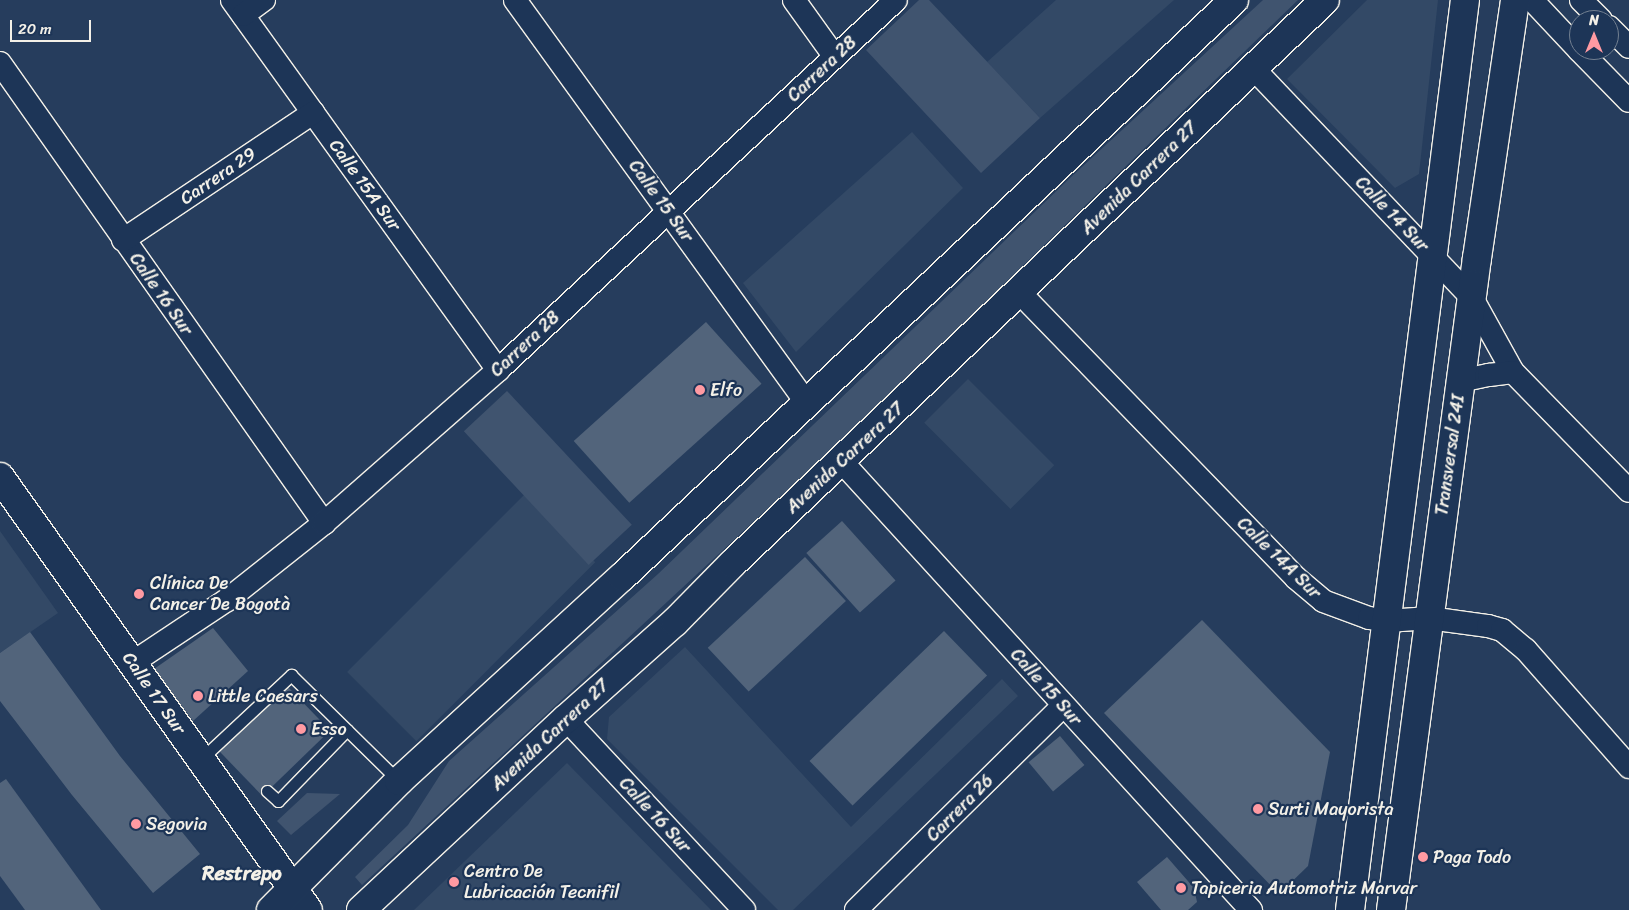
<!DOCTYPE html>
<meta charset="utf-8">
<style>
body{margin:0}
#map{position:relative;width:1629px;height:910px;overflow:hidden;background:#263d5d;font-family:Sriracha,sans-serif}
div>[style]{position:absolute}
.built>*{inset:0;background:#334966;transform-origin:0 0}
.green>*{inset:0;background:#40546f;transform-origin:0 0}
.building>*{inset:0;background:#52647b;transform-origin:0 0}
.roads{filter:drop-shadow(1px 0 #f4f1e8) drop-shadow(-1px 0 #f4f1e8) drop-shadow(0 1px #f4f1e8) drop-shadow(0 -1px #f4f1e8)}
.lane>*{height:11px;margin:-5.5px;padding:0 5.5px;transform-origin:5.5px;border-radius:5.5px;background:#1d3557}
.street>*{height:22px;margin:-11px;padding:0 11px;transform-origin:11px;border-radius:11px;background:#1d3557}
.secondary>*{height:28px;margin:-14px;padding:0 14px;transform-origin:14px;border-radius:14px;background:#1d3557}
.dots>*{width:14px;height:14px;translate:-50% -50%;box-sizing:border-box;border:2px solid #1d3557;border-radius:50%}
span{translate:-50% -50%;white-space:nowrap;text-align:center;line-height:1.15;-webkit-text-stroke:4.5px #1d3557;paint-order:stroke}
.street-label{font-size:18px;color:#f4f1e8}
.poi-label{font-size:18px;color:#f4f1e8}
.left{translate:0 -50%;text-align:left}
.quarter-label{font-size:20px;color:#f4f1e8;font-weight:700}
.north{position:absolute;left:1569px;top:10px;width:50px;height:50px;box-sizing:border-box;background:#1d3557;border:1px solid #738091;border-radius:50%;rotate:0deg;font-size:14px;font-weight:700;line-height:20px;text-align:center;color:#f4f1e8}
.north::after{content:'';display:block;margin:auto;width:18px;height:22px;background:#ff9aa2;clip-path:polygon(50% 0,100% 100%,50% 72%,0 100%)}
.scale{position:absolute;left:10px;top:20px;width:81px;height:22px;box-sizing:border-box;border:2px solid #f4f1e8;border-top:0;padding-left:6px;font-size:15px;line-height:18px;white-space:nowrap;color:#f4f1e8;-webkit-text-stroke:4px #1d3557;paint-order:stroke}
</style>
<div id="map">
<div class="built">
<i style="clip-path:polygon(1056px 0,1174px 0,1040px 118px,987px 62px)"></i>
<i style="clip-path:polygon(1367px 0,1438px 0,1419px 174px,1395px 188px,1287px 79px)"></i>
<i style="clip-path:polygon(912px 132px,963px 188px,796px 352px,743px 283px)"></i>
<i style="left:968px;top:379px;width:122px;height:62px;rotate:45deg"></i>
<i style="left:526px;top:493px;width:98px;height:253px;rotate:45deg"></i>
<i style="clip-path:polygon(0 531px,58px 613px,0 653px)"></i>
<i style="clip-path:polygon(685px 647px,851px 827px,1002px 679px,1018px 696px,793px 910px,778px 910px,607px 739px,609px 717px)"></i>
<i style="clip-path:polygon(567px 763px,711px 910px,414px 910px)"></i>
</div>
<div class="green">
<i style="clip-path:polygon(919px 0,929px 0,1040px 118px,981px 173px,866px 50px)"></i>
<i style="clip-path:polygon(1263px 0,1298px 0,861px 422px,362px 885px,355px 877px,408px 825px,449px 761px,658px 574px,1070px 178px)"></i>
<i style="left:507px;top:391px;width:183px;height:59px;rotate:47deg"></i>
<i style="clip-path:polygon(307px 793px,340px 794px,291px 835px,277px 821px)"></i>
</div>
<div class="building">
<i style="left:706px;top:322px;width:83px;height:178px;rotate:48deg"></i>
<i style="left:842px;top:521px;width:80px;height:48px;rotate:48deg"></i>
<i style="left:805px;top:557px;width:60px;height:133px;rotate:47deg"></i>
<i style="clip-path:polygon(1202px 620px,1330px 752px,1308px 866px,1279px 894px,1104px 713px)"></i>
<i style="clip-path:polygon(213px 628px,248px 671px,193px 721px,154px 669px)"></i>
<i style="left:944px;top:631px;width:62px;height:187px;rotate:46deg"></i>
<i style="clip-path:polygon(30px 632px,120px 756px,200px 854px,153px 893px,72px 795px,0 701px,0 653px)"></i>
<i style="left:287px;top:686px;width:62px;height:94px;rotate:46deg"></i>
<i style="left:1060px;top:736px;width:38px;height:41px;rotate:50deg"></i>
<i style="clip-path:polygon(6px 779px,101px 910px,25px 910px,0 876px,0 783px)"></i>
<i style="clip-path:polygon(1167px 857px,1194px 888px,1197px 902px,1188px 910px,1161px 910px,1137px 882px)"></i>
</div>
<div class="roads">
<div class="lane">
<i style="left:200px;top:760px;width:125px;rotate:-43deg"></i>
<i style="left:291px;top:675px;width:151px;rotate:44.5deg"></i>
<i style="left:267px;top:791px;width:15px;rotate:42deg"></i>
<i style="left:278px;top:801px;width:99px;rotate:-45.8deg"></i>
</div>
<div class="street">
<i style="left:232px;top:0;width:456px;rotate:54.3deg"></i>
<i style="left:515px;top:0;width:498px;rotate:54.1deg"></i>
<i style="left:794px;top:0;width:70px;rotate:54.3deg"></i>
<i style="left:1532px;top:0;width:69px;rotate:46.8deg"></i>
<i style="left:1581px;top:0;width:28px;rotate:45deg"></i>
<i style="left:243px;top:15px;width:26px;rotate:-36deg"></i>
<i style="left:1609px;top:27px;width:28px;rotate:45deg"></i>
<i style="left:1579px;top:50px;width:71px;rotate:45.6deg"></i>
<i style="left:0;top:63px;width:563px;rotate:54.84deg"></i>
<i style="left:1253px;top:68px;width:318px;rotate:46.4deg"></i>
<i style="left:1472px;top:298px;width:85px;rotate:61deg"></i>
<i style="left:1513px;top:372px;width:166px;rotate:45.7deg"></i>
<i style="left:123px;top:240px;width:229px;rotate:-33.8deg"></i>
<i style="left:1019px;top:292px;width:398px;rotate:45.9deg"></i>
<i style="left:1296px;top:578px;width:35px;rotate:40deg"></i>
<i style="left:1323px;top:601px;width:49px;rotate:20.3deg"></i>
<i style="left:1369px;top:618px;width:19px;rotate:9deg"></i>
<i style="left:1388px;top:621px;width:41px;rotate:-4.2deg"></i>
<i style="left:1429px;top:618px;width:60px;rotate:7.7deg"></i>
<i style="left:1488px;top:626px;width:15px;rotate:16deg"></i>
<i style="left:1502px;top:630px;width:31px;rotate:40deg"></i>
<i style="left:1526px;top:650px;width:156px;rotate:48.6deg"></i>
<i style="left:1460px;top:381px;width:30px;rotate:-12deg"></i>
<i style="left:1489px;top:375px;width:24px;rotate:-7deg"></i>
<i style="left:842px;top:462px;width:607px;rotate:47.61deg"></i>
<i style="left:132px;top:663px;width:114px;rotate:-33.6deg"></i>
<i style="left:227px;top:600px;width:124px;rotate:-38.4deg"></i>
<i style="left:324px;top:523px;width:232px;rotate:-41.3deg"></i>
<i style="left:498px;top:370px;width:543px;rotate:-42.91deg"></i>
<i style="left:566px;top:719px;width:261px;rotate:47deg"></i>
<i style="left:856px;top:910px;width:291px;rotate:-44.6deg"></i>
</div>
<div class="secondary">
<i style="left:0;top:477px;width:531px;rotate:54.58deg"></i>
<i style="left:271px;top:910px;width:182px;rotate:-45.2deg"></i>
<i style="left:399px;top:781px;width:302px;rotate:-42.5deg"></i>
<i style="left:622px;top:577px;width:841px;rotate:-43.31deg"></i>
<i style="left:361px;top:910px;width:280px;rotate:-43deg"></i>
<i style="left:566px;top:719px;width:146px;rotate:-41.7deg"></i>
<i style="left:675px;top:622px;width:81px;rotate:-45.5deg"></i>
<i style="left:732px;top:564px;width:818px;rotate:-43.56deg"></i>
<i style="left:1350px;top:910px;width:917px;rotate:-82.8deg"></i>
<i style="left:1391px;top:910px;width:658px;rotate:-82.49deg"></i>
<i style="left:1477px;top:258px;width:261px;rotate:-81.6deg"></i>
</div>
</div>
<div class="dots">
<i style="left:700px;top:390px;background:#ff9aa2"></i>
<i style="left:139px;top:594px;background:#ff9aa2"></i>
<i style="left:198px;top:696px;background:#ff9aa2"></i>
<i style="left:301px;top:729px;background:#ff9aa2"></i>
<i style="left:1258px;top:809px;background:#ff9aa2"></i>
<i style="left:136px;top:824px;background:#ff9aa2"></i>
<i style="left:1423px;top:857px;background:#ff9aa2"></i>
<i style="left:454px;top:882px;background:#ff9aa2"></i>
<i style="left:1181px;top:888px;background:#ff9aa2"></i>
</div>
<div class="street-label">
<span style="left:822px;top:69px;rotate:-43deg">Carrera 28</span>
<span style="left:218px;top:176px;rotate:-34deg">Carrera 29</span>
<span style="left:1139px;top:178px;rotate:-44deg">Avenida Carrera 27</span>
<span style="left:365px;top:185px;rotate:54deg">Calle 15A Sur</span>
<span style="left:661px;top:201px;rotate:54deg">Calle 15 Sur</span>
<span style="left:1392px;top:214px;rotate:46deg">Calle 14 Sur</span>
<span style="left:161px;top:294px;rotate:55deg">Calle 16 Sur</span>
<span style="left:525px;top:344px;rotate:-43deg">Carrera 28</span>
<span style="left:1450px;top:455px;rotate:-82deg">Transversal 24I</span>
<span style="left:845px;top:458px;rotate:-43deg">Avenida Carrera 27</span>
<span style="left:1279px;top:558px;rotate:44deg">Calle 14A Sur</span>
<span style="left:1046px;top:687px;rotate:48deg">Calle 15 Sur</span>
<span style="left:154px;top:693px;rotate:55deg">Calle 17 Sur</span>
<span style="left:550px;top:735px;rotate:-43deg">Avenida Carrera 27</span>
<span style="left:960px;top:808px;rotate:-45deg">Carrera 26</span>
<span style="left:655px;top:815px;rotate:47deg">Calle 16 Sur</span>
</div>
<div class="poi-label">
<span class="left" style="left:710px;top:390px">Elfo</span>
<span class="left" style="left:150px;top:594px">Clínica De<br>Cancer De Bogotà</span>
<span class="left" style="left:208px;top:696px">Little Caesars</span>
<span class="left" style="left:311px;top:729px">Esso</span>
<span class="left" style="left:1268px;top:809px">Surti Mayorista</span>
<span class="left" style="left:146px;top:824px">Segovia</span>
<span class="left" style="left:1433px;top:857px">Paga Todo</span>
<span class="left" style="left:464px;top:882px">Centro De<br>Lubricación Tecnifil</span>
<span class="left" style="left:1191px;top:888px">Tapiceria Automotriz Marvar</span>
</div>
<div class="quarter-label">
<span style="left:242px;top:873px">Restrepo</span>
</div>
<div class="north">N</div>
<div class="scale">20 m</div>
</div>
